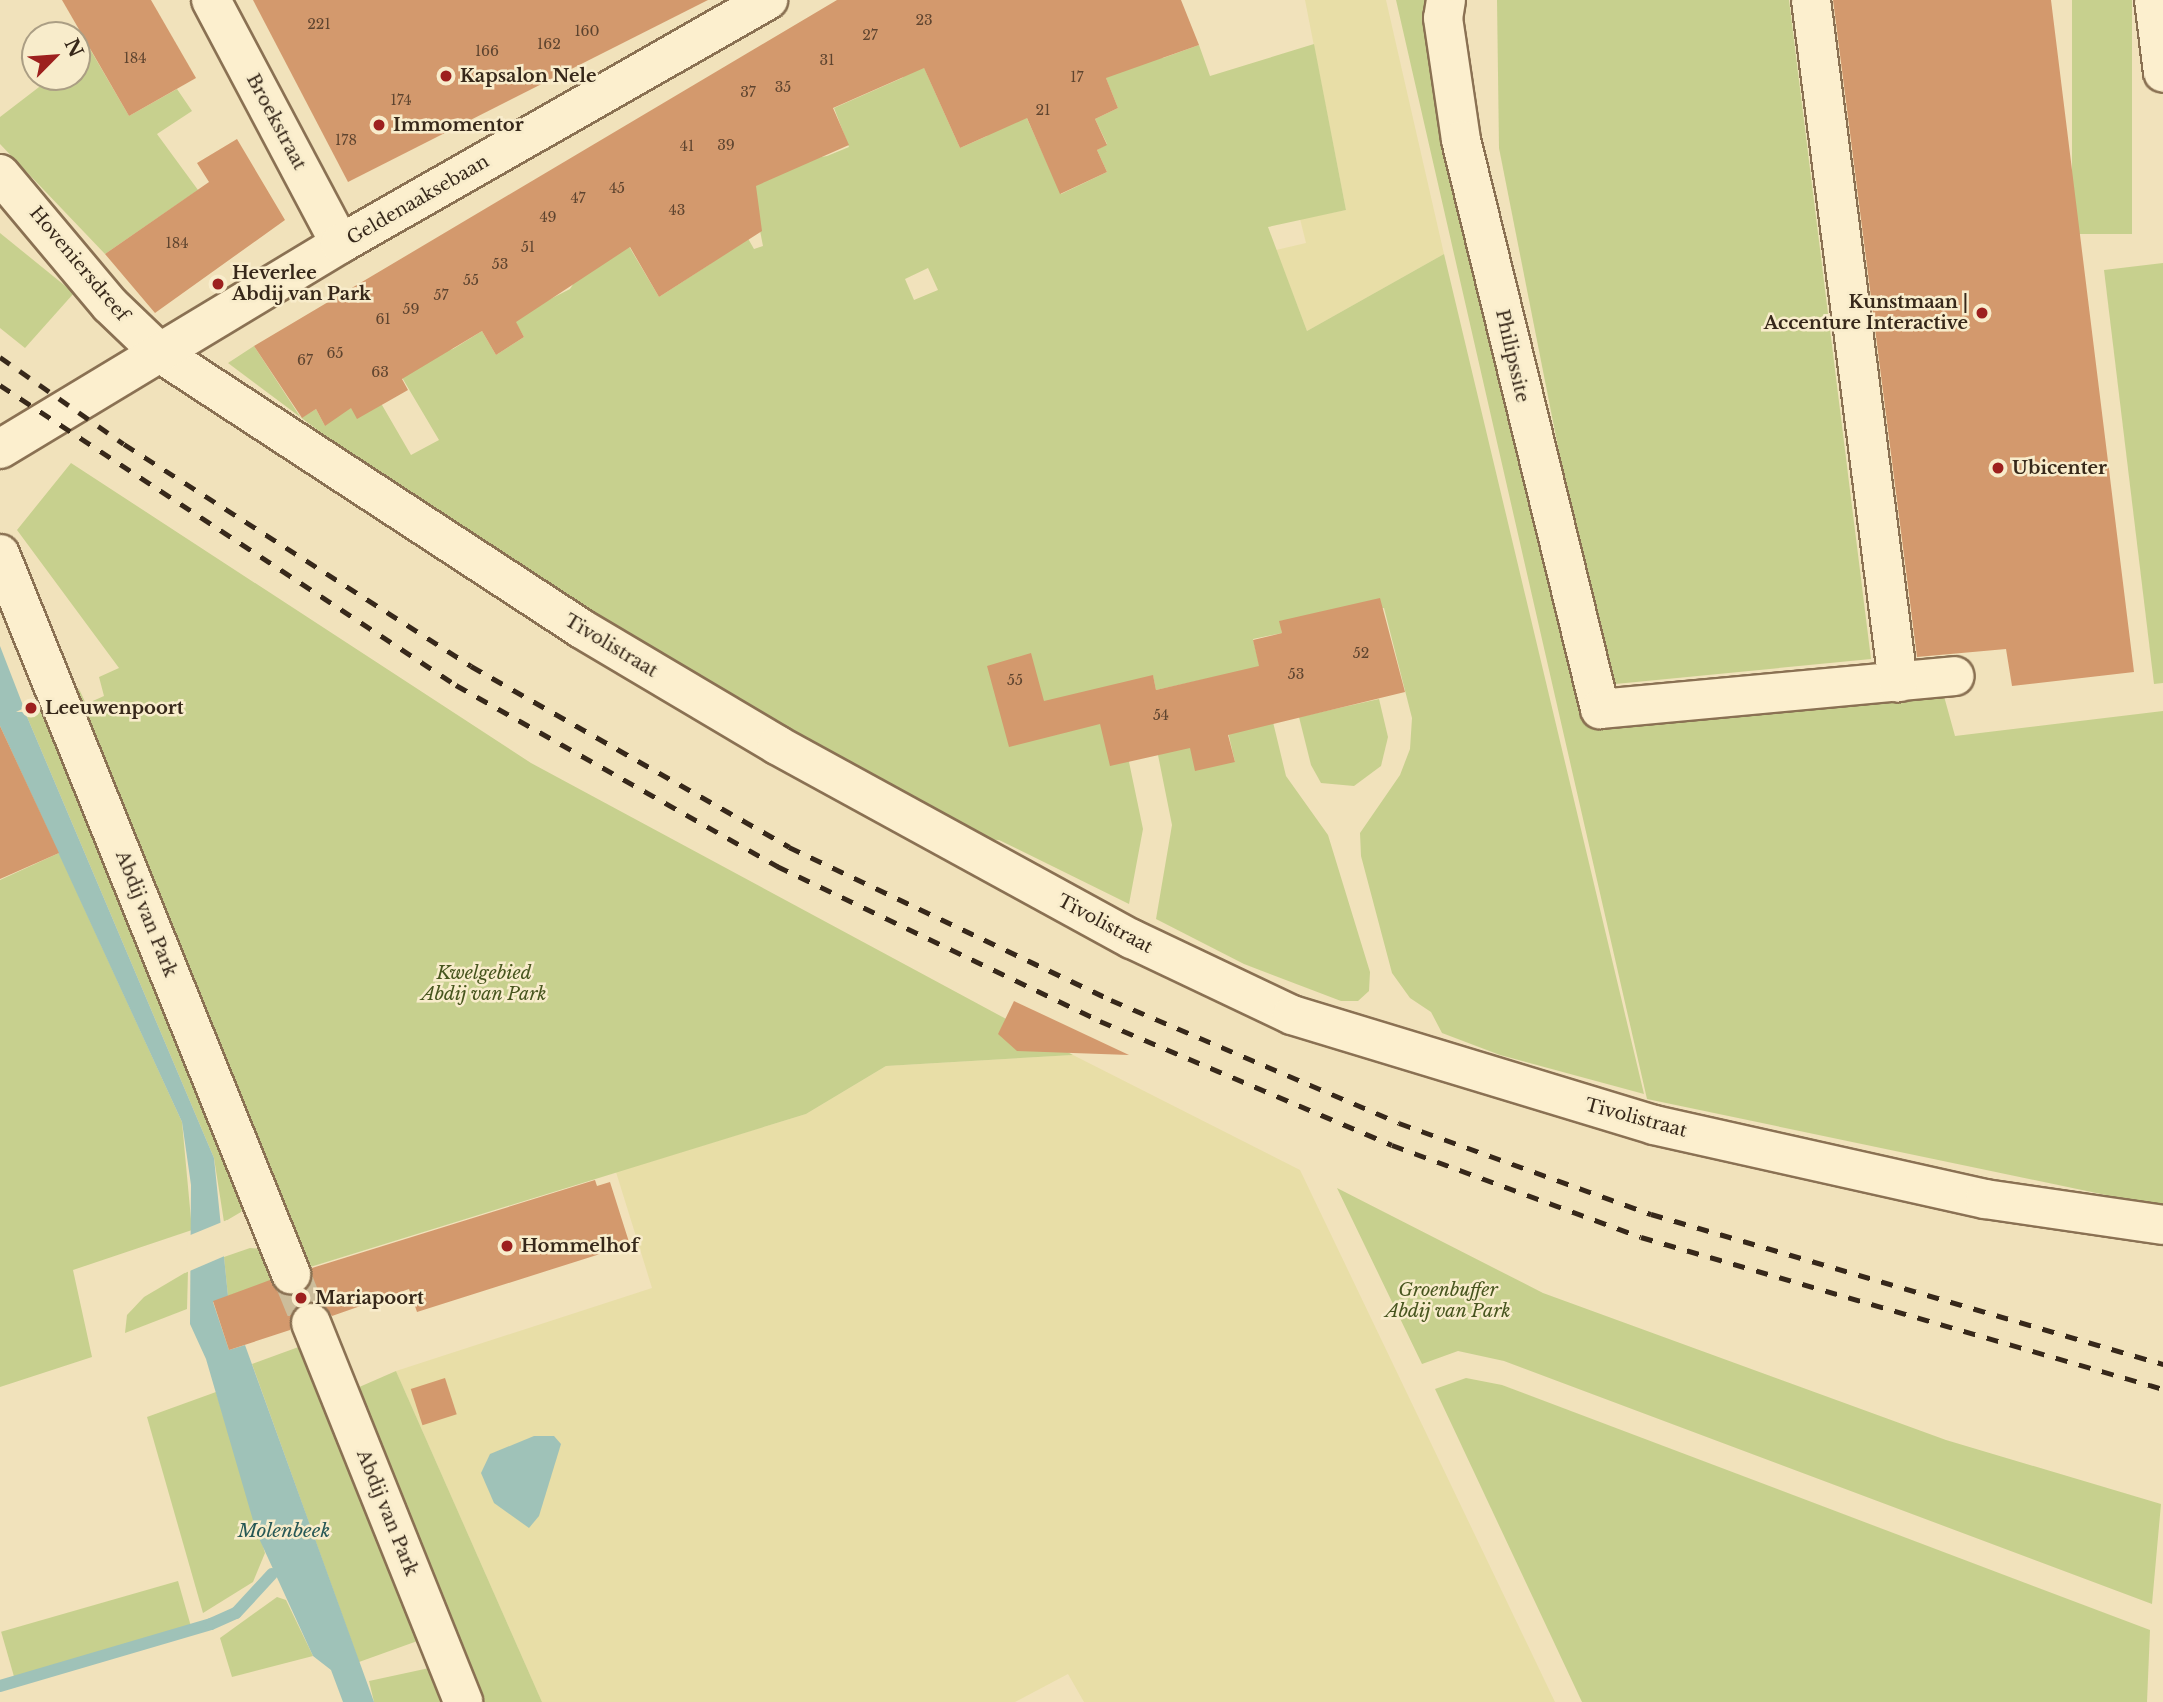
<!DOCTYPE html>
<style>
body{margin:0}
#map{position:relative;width:2163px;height:1702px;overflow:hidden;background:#f1e2bb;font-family:"Libre Baskerville",serif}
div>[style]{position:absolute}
.farmland>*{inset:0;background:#e8dea7}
.green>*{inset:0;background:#c7d08e;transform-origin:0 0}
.water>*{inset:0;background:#9fc2b8}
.pier>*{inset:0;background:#f1e2bb}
.stream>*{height:12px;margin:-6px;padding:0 6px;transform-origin:6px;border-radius:6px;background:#9fc2b8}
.building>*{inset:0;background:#d3996d;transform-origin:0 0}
.minor-tunnel>*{height:38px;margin-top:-19px;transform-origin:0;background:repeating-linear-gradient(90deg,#ccbd9b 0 38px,transparent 0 57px)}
.roads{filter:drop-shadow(2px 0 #8a7153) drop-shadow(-2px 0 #8a7153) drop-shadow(0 2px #8a7153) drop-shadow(0 -2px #8a7153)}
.minor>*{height:38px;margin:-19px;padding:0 19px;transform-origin:19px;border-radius:19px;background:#fcefce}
.rail>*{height:5px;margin-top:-2.5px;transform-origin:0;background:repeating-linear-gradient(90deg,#37281a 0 12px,transparent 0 24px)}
.dots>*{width:19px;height:19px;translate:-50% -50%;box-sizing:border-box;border:4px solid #f8eccb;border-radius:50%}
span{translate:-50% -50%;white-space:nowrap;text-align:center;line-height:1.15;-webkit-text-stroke:5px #f8eccb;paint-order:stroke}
.number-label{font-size:14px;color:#5e442f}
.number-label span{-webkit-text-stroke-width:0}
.poi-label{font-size:18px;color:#37281a;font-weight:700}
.left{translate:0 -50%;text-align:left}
.right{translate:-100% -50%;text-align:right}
.street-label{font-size:18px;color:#37281a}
.park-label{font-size:18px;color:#47551e;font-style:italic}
.water-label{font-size:19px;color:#275856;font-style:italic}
.north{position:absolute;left:21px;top:21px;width:70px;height:70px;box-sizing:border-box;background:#f8eccb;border:2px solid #ab9e84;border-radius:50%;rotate:65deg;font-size:19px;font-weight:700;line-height:28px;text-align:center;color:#37281a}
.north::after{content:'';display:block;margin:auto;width:24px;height:32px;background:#9d201e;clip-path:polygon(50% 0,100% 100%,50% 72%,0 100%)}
</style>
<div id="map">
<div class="farmland">
<i style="clip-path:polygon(1305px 0,1386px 0,1444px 254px,1307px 331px,1276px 250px,1306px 243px,1300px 219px,1346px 210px)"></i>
<i style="clip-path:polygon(1073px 1055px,1300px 1170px,1555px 1702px,1084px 1702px,1068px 1674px,1015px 1702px,542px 1702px,396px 1371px,652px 1288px,616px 1172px,806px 1114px,886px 1066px)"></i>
</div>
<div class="green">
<i style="clip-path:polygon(1396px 0,1446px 0,1600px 709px,1942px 689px,1955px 736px,2163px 711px,2163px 1207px,1647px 1099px)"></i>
<i style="clip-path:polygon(1497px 0,1789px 0,1871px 659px,1605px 685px,1499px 148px)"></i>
<i style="left:2072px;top:0;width:60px;height:234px"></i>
<i style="clip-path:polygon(80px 32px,129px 116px,177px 89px,192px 111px,157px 134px,198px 190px,105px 254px,0 144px,0 117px,43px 84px,39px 77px,77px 77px,74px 35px)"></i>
<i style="clip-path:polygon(evenodd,1314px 44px,1346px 210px,1268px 227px,1307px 331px,1444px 254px,1644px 1094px,1500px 1055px,1442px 1033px,1431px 1012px,1410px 998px,1392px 973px,1361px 856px,1360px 833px,1400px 775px,1410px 749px,1412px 718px,1384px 608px,1280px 621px,1282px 633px,1253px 639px,1286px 776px,1328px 835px,1370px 972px,1369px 991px,1358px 1001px,1341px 1001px,1244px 964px,1156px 919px,1172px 825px,1158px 755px,1188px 740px,1235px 762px,1215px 677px,1156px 690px,1153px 676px,1129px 762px,1143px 829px,1129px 904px,999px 840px,977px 839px,747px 714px,319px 441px,331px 440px,228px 363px,254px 346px,301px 418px,316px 409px,325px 426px,321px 396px,382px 405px,411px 455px,439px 440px,394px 364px,453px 349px,482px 331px,496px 355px,524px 337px,513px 318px,570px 289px,614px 221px,659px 297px,710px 264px,713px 177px,754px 249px,763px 246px,748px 170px,827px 156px,849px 147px,834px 108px,902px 78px,921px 61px,960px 148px,987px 136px,1012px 85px,1061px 194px,1107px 172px,1097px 150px,1107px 144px,1095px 119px,1118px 108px,1093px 46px,1163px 58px,1199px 45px,1210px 76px,1314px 44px,928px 268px,938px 290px,914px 300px,905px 279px,928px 268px)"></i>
<i style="clip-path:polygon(0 233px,74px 293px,25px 348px,0 328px)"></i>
<i style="clip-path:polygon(2163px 263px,2163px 683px,2154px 684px,2104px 270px)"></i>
<i style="clip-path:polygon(71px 463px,531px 763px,1073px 1055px,886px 1066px,806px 1114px,307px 1268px,75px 691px,79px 689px,86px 704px,104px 696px,99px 677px,119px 668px,17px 530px)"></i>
<i style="clip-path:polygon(1379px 699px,1388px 737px,1381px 766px,1354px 786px,1321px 783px,1311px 765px,1299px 717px)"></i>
<i style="clip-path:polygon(42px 705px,245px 1201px,241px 1212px,224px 1222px,214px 1158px,25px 712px)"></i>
<i style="clip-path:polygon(59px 853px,182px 1122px,192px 1230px,73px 1270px,92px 1357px,0 1387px,0 880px)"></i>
<i style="clip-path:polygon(1337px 1188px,1543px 1293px,1946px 1440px,2161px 1504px,2152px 1604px,1504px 1361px,1458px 1351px,1422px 1364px)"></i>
<i style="clip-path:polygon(250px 1248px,265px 1249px,275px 1280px,228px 1296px,224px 1257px)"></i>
<i style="clip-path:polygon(188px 1271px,187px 1309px,125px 1333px,127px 1315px,144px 1297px)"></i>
<i style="clip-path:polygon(304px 1345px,423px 1639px,359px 1662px,252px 1364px)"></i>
<i style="clip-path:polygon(396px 1371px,542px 1702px,484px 1702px,357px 1388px)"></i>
<i style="clip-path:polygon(1466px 1378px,1502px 1385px,2150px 1630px,2147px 1702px,1582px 1702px,1435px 1389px)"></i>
<i style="clip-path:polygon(216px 1392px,265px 1553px,253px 1582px,203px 1613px,147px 1417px)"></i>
<i style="left:178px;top:1581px;width:48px;height:184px;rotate:74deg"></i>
<i style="clip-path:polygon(277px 1597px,286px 1600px,313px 1656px,232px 1677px,220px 1638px)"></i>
<i style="clip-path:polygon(434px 1667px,448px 1702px,374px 1702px,369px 1681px)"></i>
</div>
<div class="water">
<i style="clip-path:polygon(0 646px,24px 708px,16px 712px,25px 712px,214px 1158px,228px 1296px,213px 1302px,229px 1350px,245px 1345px,374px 1702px,343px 1702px,331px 1670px,313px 1656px,257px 1534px,206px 1359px,190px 1324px,191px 1185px,182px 1122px,0 726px)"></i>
<i style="clip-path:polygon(534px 1436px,554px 1436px,561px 1444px,539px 1516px,529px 1528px,494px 1503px,481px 1473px,490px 1454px)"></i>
</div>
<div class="pier">
<i style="clip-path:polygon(227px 1220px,227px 1255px,185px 1273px,188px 1236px)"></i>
</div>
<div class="stream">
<i style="left:0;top:1686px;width:220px;rotate:-16.4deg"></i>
<i style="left:211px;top:1624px;width:27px;rotate:-24deg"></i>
<i style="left:236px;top:1613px;width:53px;rotate:-47.3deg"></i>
</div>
<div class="building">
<i style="clip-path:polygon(62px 0,151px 0,196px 78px,129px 116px)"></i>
<i style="clip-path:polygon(253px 0,708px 0,348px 182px)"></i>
<i style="clip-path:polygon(837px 0,1181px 0,1199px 45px,1106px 78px,1118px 108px,1095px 119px,1107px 145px,1097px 150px,1107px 172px,1060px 194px,1027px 118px,960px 148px,924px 68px,833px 108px,849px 145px,756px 186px,762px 231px,659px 297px,630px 247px,516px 322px,524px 337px,496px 355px,482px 331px,402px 379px,408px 390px,357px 419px,351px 408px,325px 426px,316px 409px,302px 418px,254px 346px)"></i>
<i style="clip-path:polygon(1833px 0,2051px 0,2134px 672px,2012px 686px,2006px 649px,1917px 657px)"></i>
<i style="clip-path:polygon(237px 139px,285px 220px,155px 313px,105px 254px,209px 182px,197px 163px)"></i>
<i style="clip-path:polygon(1380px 598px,1405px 692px,1228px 735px,1235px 762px,1195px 771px,1190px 748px,1110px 766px,1100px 724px,1009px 747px,987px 666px,1031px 653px,1044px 701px,1153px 675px,1156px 690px,1259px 666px,1253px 640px,1282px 633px,1279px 621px)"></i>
<i style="clip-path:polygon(0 726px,59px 853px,0 879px)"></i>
<i style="clip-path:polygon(1014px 1001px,1129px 1055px,1017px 1051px,998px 1034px)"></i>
<i style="clip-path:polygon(595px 1180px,597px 1186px,610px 1182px,629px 1242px,619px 1248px,417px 1312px,409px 1289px,332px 1316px,324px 1305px,304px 1303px,293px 1310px,290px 1330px,229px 1350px,213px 1301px,270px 1280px,278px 1292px,299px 1294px,309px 1287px,312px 1268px)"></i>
<i style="left:445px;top:1378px;width:38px;height:36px;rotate:72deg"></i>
</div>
<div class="minor-tunnel">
<i style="left:291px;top:1274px;width:53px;rotate:67.8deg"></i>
</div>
<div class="roads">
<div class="minor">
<i style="left:211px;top:0;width:276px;rotate:62.1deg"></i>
<i style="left:1446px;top:0;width:18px;rotate:99deg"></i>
<i style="left:1443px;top:18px;width:123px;rotate:81.6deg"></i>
<i style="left:1461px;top:140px;width:586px;rotate:76.27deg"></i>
<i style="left:1600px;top:709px;width:356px;rotate:-5.3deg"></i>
<i style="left:1811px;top:0;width:688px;rotate:82.73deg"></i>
<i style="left:2154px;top:0;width:73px;rotate:82.9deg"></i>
<i style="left:0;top:174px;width:171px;rotate:50deg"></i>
<i style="left:110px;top:305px;width:69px;rotate:43.8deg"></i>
<i style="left:160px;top:353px;width:504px;rotate:33.19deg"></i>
<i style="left:582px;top:629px;width:227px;rotate:30.7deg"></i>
<i style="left:777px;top:745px;width:405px;rotate:28.7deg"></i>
<i style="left:1132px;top:939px;width:177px;rotate:25.4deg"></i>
<i style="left:1292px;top:1015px;width:378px;rotate:16.9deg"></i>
<i style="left:1654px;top:1125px;width:339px;rotate:12.6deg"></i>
<i style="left:1985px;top:1199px;width:180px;rotate:8.3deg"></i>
<i style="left:0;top:449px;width:397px;rotate:-31.1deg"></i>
<i style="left:340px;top:244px;width:493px;rotate:-29.7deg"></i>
<i style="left:0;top:554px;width:777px;rotate:67.99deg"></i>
<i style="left:311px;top:1323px;width:408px;rotate:68.1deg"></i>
</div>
</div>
<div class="rail">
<i style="left:0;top:357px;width:151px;rotate:35.1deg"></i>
<i style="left:124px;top:444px;width:412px;rotate:32.6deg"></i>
<i style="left:471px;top:666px;width:366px;rotate:29.6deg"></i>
<i style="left:789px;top:847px;width:357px;rotate:25.4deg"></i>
<i style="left:1111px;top:1000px;width:313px;rotate:23.1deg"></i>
<i style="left:1399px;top:1123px;width:268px;rotate:19.9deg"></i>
<i style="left:1651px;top:1214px;width:534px;rotate:16.33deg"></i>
<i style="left:0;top:385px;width:546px;rotate:33.34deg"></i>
<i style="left:456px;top:685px;width:369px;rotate:29.4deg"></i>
<i style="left:777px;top:866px;width:358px;rotate:25.6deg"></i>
<i style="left:1100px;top:1021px;width:317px;rotate:23deg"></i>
<i style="left:1392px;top:1145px;width:265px;rotate:20.3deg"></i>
<i style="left:1641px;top:1237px;width:544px;rotate:16.23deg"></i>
</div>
<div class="dots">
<i style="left:446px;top:76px;background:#9d201e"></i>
<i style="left:379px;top:125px;background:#9d201e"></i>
<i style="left:218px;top:284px;background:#9d201e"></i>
<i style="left:1982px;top:313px;background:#9d201e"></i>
<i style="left:1998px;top:468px;background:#9d201e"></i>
<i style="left:31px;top:708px;background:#9d201e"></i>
<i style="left:507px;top:1246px;background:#9d201e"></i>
<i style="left:301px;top:1298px;background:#9d201e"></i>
</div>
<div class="number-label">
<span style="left:924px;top:20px">23</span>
<span style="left:319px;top:24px">221</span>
<span style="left:587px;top:31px">160</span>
<span style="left:870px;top:35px">27</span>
<span style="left:549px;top:44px">162</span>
<span style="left:487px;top:51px">166</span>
<span style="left:135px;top:58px">184</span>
<span style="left:827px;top:60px">31</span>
<span style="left:1077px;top:77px">17</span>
<span style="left:783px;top:87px">35</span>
<span style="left:748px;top:92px">37</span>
<span style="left:401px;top:100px">174</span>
<span style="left:1043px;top:110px">21</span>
<span style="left:346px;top:140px">178</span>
<span style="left:726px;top:145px">39</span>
<span style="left:687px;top:146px">41</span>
<span style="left:617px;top:188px">45</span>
<span style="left:578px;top:198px">47</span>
<span style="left:677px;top:210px">43</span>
<span style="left:548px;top:217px">49</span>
<span style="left:177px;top:243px">184</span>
<span style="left:528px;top:247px">51</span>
<span style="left:500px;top:264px">53</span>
<span style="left:471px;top:280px">55</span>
<span style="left:441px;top:295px">57</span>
<span style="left:411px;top:309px">59</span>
<span style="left:383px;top:319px">61</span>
<span style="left:335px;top:353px">65</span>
<span style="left:305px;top:360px">67</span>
<span style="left:380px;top:372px">63</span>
<span style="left:1361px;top:653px">52</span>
<span style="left:1296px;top:674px">53</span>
<span style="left:1015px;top:680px">55</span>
<span style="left:1161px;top:715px">54</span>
</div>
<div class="poi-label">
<span class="left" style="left:460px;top:76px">Kapsalon Nele</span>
<span class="left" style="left:393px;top:125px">Immomentor</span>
<span class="left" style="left:232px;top:284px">Heverlee<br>Abdij van Park</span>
<span class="right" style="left:1968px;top:313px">Kunstmaan |<br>Accenture Interactive</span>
<span class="left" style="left:2012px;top:468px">Ubicenter</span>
<span class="left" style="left:45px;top:708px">Leeuwenpoort</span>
<span class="left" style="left:521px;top:1246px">Hommelhof</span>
<span class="left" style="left:315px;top:1298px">Mariapoort</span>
</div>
<div class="street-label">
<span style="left:276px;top:122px;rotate:62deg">Broekstraat</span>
<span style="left:418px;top:200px;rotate:-30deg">Geldenaaksebaan</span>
<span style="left:79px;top:264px;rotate:50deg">Hoveniersdreef</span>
<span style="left:1512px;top:356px;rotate:77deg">Philipssite</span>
<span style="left:611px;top:646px;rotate:31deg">Tivolistraat</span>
<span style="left:146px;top:914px;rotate:68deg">Abdij van Park</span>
<span style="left:1105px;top:924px;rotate:28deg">Tivolistraat</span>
<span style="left:1636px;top:1118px;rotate:15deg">Tivolistraat</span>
<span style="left:387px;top:1513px;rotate:68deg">Abdij van Park</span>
</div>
<div class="park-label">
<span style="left:484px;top:984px">Kwelgebied<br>Abdij van Park</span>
<span style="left:1448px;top:1301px">Groenbuffer<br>Abdij van Park</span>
</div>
<div class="water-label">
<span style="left:284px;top:1531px">Molenbeek</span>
</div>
<div class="north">N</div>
</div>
